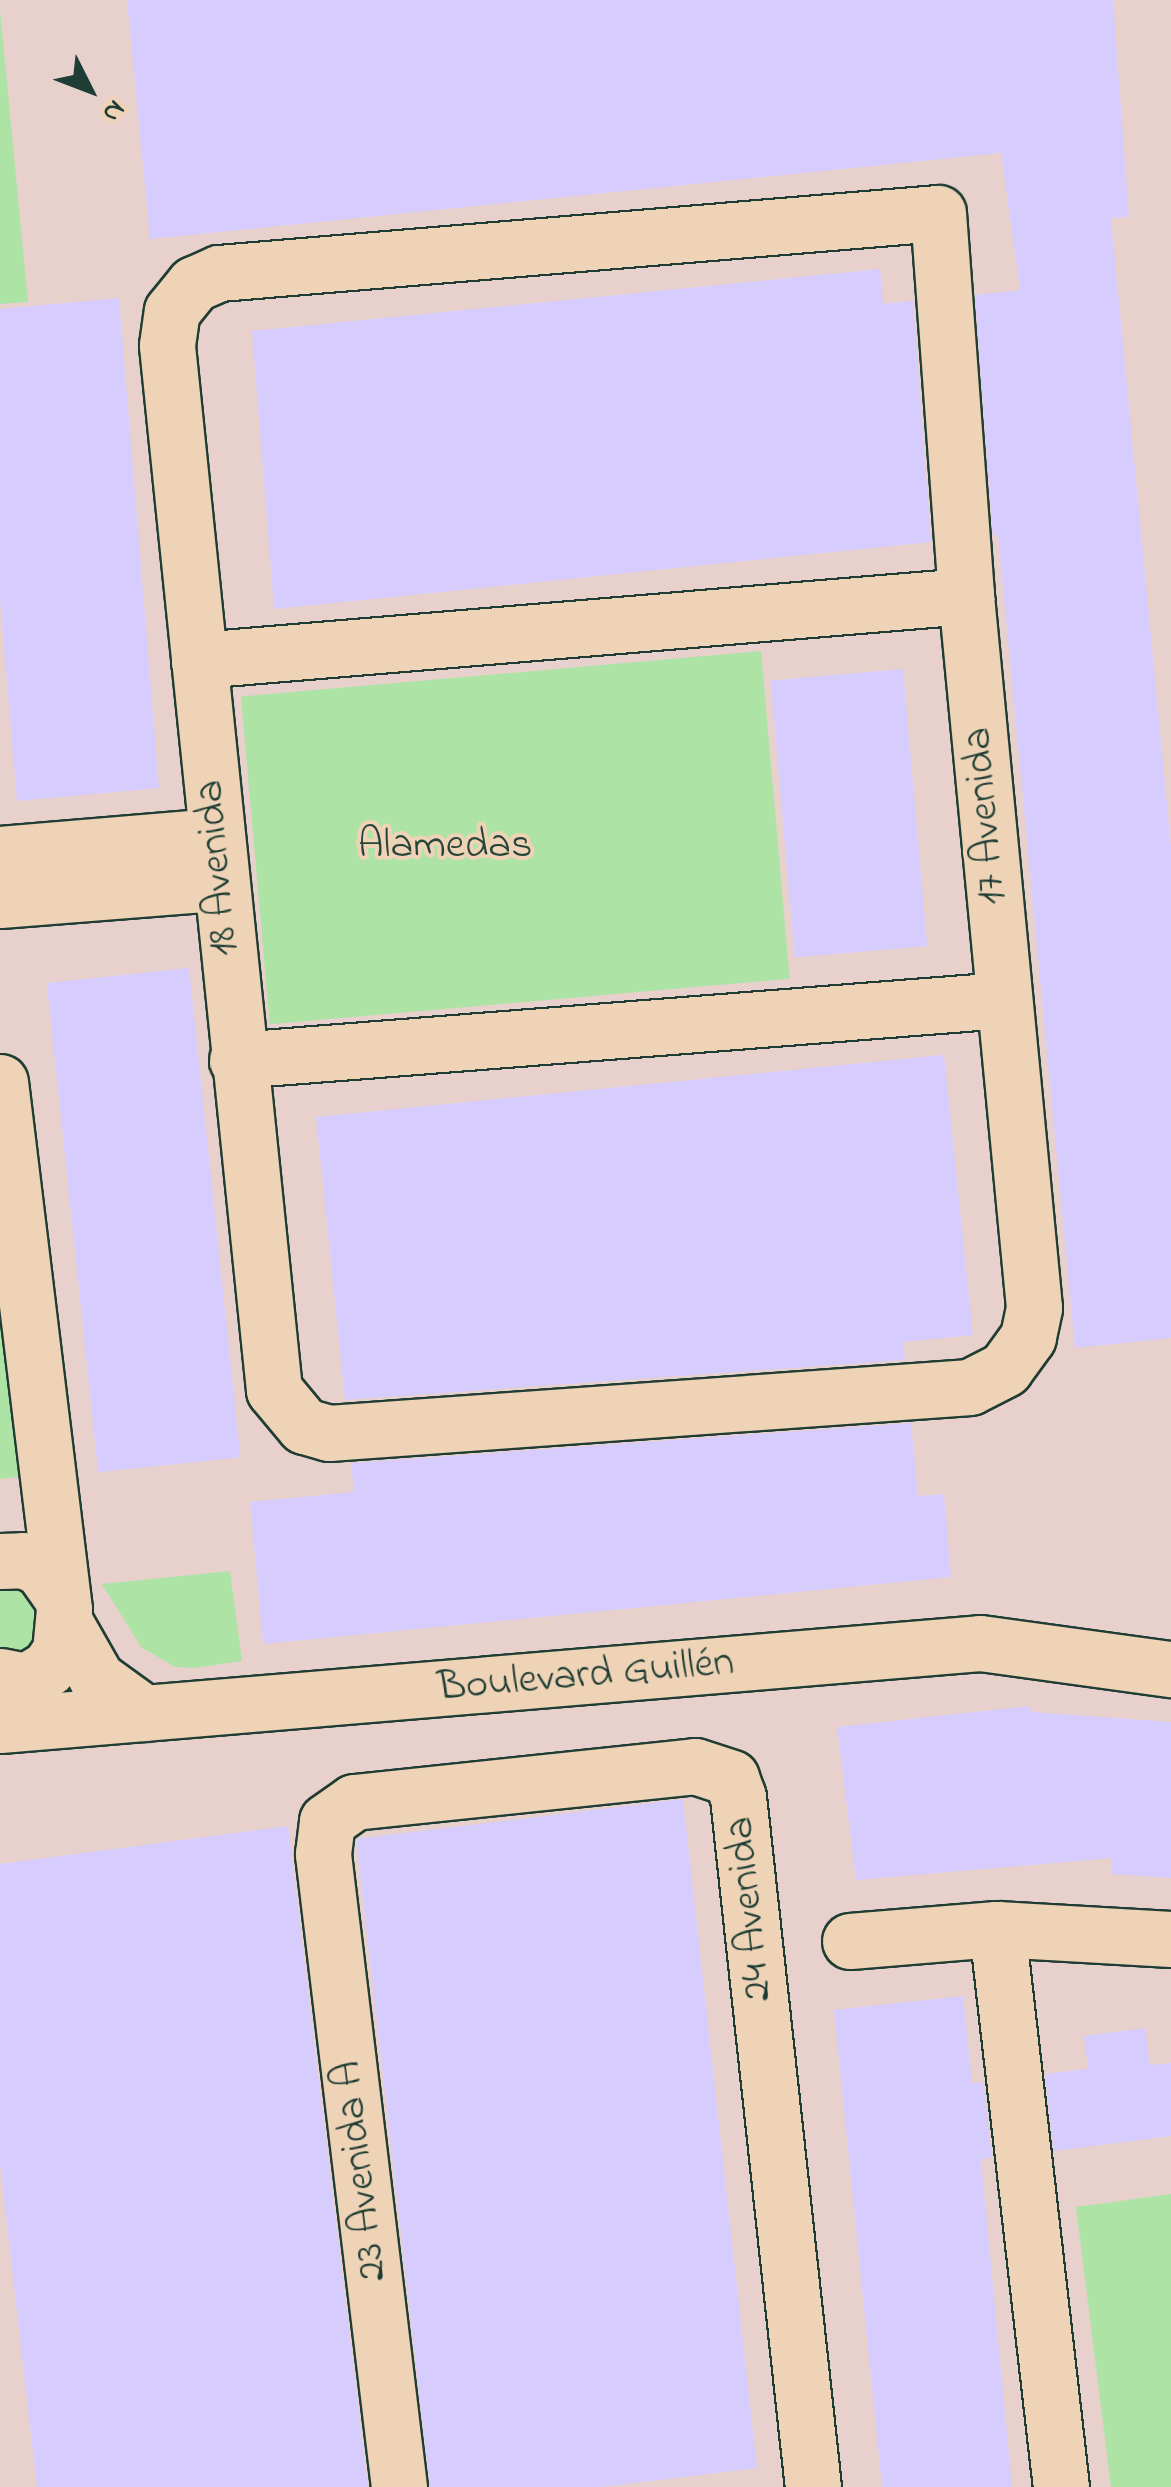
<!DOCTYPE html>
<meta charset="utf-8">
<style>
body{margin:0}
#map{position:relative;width:1171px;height:2487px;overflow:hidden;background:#e8d1cc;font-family:"Indie Flower",sans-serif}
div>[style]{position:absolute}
.green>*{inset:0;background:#aee3a6;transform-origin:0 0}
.building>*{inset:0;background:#d6ccfe;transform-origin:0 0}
.roads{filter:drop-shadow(2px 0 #1f3d34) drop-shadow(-2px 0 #1f3d34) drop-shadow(0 2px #1f3d34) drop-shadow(0 -2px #1f3d34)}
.minor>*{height:55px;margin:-27.5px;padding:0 27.5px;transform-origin:27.5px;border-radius:27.5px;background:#efd3b6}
.secondary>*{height:55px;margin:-27.5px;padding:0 27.5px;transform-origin:27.5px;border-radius:27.5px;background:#efd3b6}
span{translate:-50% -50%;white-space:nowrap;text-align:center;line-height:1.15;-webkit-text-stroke:8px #efd3b6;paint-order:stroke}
.street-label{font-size:42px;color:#1f3d34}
.park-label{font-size:42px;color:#26453a}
.north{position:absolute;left:40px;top:40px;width:100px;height:100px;-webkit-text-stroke:8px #efd3b6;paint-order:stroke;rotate:132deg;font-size:28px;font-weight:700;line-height:40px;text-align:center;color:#1f3d34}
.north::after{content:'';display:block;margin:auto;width:35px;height:45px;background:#1f3d34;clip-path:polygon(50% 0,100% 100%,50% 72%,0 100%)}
</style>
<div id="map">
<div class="green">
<i style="clip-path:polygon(0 10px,28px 302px,0 304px)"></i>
<i style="left:761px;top:651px;width:329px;height:522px;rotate:85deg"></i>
<i style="clip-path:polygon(0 1208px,32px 1475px,0 1479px)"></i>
<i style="clip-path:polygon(230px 1571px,242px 1661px,194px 1668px,175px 1667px,141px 1647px,102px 1584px)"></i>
<i style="clip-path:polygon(26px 1573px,48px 1647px,0 1665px,0 1575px)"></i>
<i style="clip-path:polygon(1171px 2194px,1171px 2487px,1111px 2487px,1076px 2207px)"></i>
</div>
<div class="building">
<i style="clip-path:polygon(127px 0,1113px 0,1129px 217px,1111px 218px,1171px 847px,1171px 1338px,1075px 1348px,998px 535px,993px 536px,975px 295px,1020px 290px,1001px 153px,150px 239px)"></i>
<i style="clip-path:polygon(880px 269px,883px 304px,913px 301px,931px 542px,274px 609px,252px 331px)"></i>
<i style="clip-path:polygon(119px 298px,159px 788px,17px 801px,0 600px,0 309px)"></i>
<i style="left:903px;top:669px;width:278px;height:133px;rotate:85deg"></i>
<i style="left:189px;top:968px;width:492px;height:143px;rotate:84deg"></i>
<i style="clip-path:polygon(944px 1055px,973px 1335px,903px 1342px,905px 1360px,345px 1400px,316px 1117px)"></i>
<i style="clip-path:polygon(911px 1423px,918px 1496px,944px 1494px,951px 1577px,263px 1644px,250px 1502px,354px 1492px,351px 1463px)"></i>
<i style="clip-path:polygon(1030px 1706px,1031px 1712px,1171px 1722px,1171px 1878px,1111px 1874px,1112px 1858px,856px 1880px,837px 1727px)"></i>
<i style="clip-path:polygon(683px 1799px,757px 2468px,602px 2487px,430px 2487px,356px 1839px)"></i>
<i style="clip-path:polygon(288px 1826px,368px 2487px,37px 2487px,0 2164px,0 1864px)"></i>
<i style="clip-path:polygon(963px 1996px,972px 2083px,983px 2082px,992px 2158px,981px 2159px,1012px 2487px,882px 2487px,834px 2010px)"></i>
<i style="clip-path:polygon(1145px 2028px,1150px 2065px,1171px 2063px,1171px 2136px,1054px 2151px,1045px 2074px,1088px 2069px,1084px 2036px)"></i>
</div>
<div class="roads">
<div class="minor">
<i style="left:938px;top:213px;width:384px;rotate:85.8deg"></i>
<i style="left:966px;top:596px;width:715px;rotate:84.54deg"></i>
<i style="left:1034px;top:1308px;width:30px;rotate:102deg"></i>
<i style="left:1028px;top:1337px;width:39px;rotate:126deg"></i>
<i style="left:1005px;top:1369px;width:39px;rotate:153deg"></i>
<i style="left:970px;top:1387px;width:643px;rotate:175.9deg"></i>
<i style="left:329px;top:1433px;width:26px;rotate:-164deg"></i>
<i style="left:304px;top:1426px;width:47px;rotate:-129.8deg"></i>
<i style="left:274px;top:1390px;width:1050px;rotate:-95.85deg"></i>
<i style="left:167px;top:345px;width:34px;rotate:-82deg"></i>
<i style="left:172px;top:311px;width:35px;rotate:-51deg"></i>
<i style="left:194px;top:284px;width:27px;rotate:-24deg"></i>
<i style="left:219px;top:273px;width:721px;rotate:-4.77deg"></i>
<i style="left:199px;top:660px;width:770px;rotate:-4.77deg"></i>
<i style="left:0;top:854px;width:216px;rotate:-4.8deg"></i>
<i style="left:0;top:900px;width:219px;rotate:-4.5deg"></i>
<i style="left:237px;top:1060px;width:768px;rotate:-4.48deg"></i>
<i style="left:0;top:1082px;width:531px;rotate:83.08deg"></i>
<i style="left:64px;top:1609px;width:42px;rotate:95.4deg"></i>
<i style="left:60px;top:1651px;width:21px;rotate:125deg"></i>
<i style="left:48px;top:1668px;width:26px;rotate:149deg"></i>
<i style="left:26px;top:1681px;width:26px;rotate:-169deg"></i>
<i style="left:0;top:1561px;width:23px;rotate:-2deg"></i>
<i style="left:23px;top:1560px;width:20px;rotate:24deg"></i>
<i style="left:41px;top:1568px;width:33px;rotate:55deg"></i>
<i style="left:64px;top:1621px;width:67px;rotate:60.4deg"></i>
<i style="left:97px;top:1679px;width:58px;rotate:35.9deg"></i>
<i style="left:997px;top:1929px;width:562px;rotate:83.46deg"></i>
<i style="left:850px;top:1941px;width:147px;rotate:-4.7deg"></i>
<i style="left:997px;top:1929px;width:174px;rotate:3.3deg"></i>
<i style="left:399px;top:2487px;width:638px;rotate:-96.85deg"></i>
<i style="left:323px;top:1854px;width:33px;rotate:-83deg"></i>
<i style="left:327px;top:1821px;width:33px;rotate:-35deg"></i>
<i style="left:354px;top:1802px;width:343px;rotate:-6deg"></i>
<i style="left:695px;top:1766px;width:38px;rotate:18deg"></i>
<i style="left:731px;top:1778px;width:20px;rotate:70deg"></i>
<i style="left:738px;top:1797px;width:694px;rotate:83.8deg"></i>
</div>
<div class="secondary">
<i style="left:0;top:1725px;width:983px;rotate:-4.78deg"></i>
<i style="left:980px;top:1643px;width:193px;rotate:7.8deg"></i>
</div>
</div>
<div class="street-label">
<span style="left:986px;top:816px;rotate:-95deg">17 Avenida</span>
<span style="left:218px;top:868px;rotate:-95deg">18 Avenida</span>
<span style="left:586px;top:1676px;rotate:-5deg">Boulevard Guillén</span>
<span style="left:750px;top:1909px;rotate:-96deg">24 Avenida</span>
<span style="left:361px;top:2171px;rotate:-97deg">23 Avenida A</span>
</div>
<div class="park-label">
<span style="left:445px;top:846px">Alamedas</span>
</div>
<div class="north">N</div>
</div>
